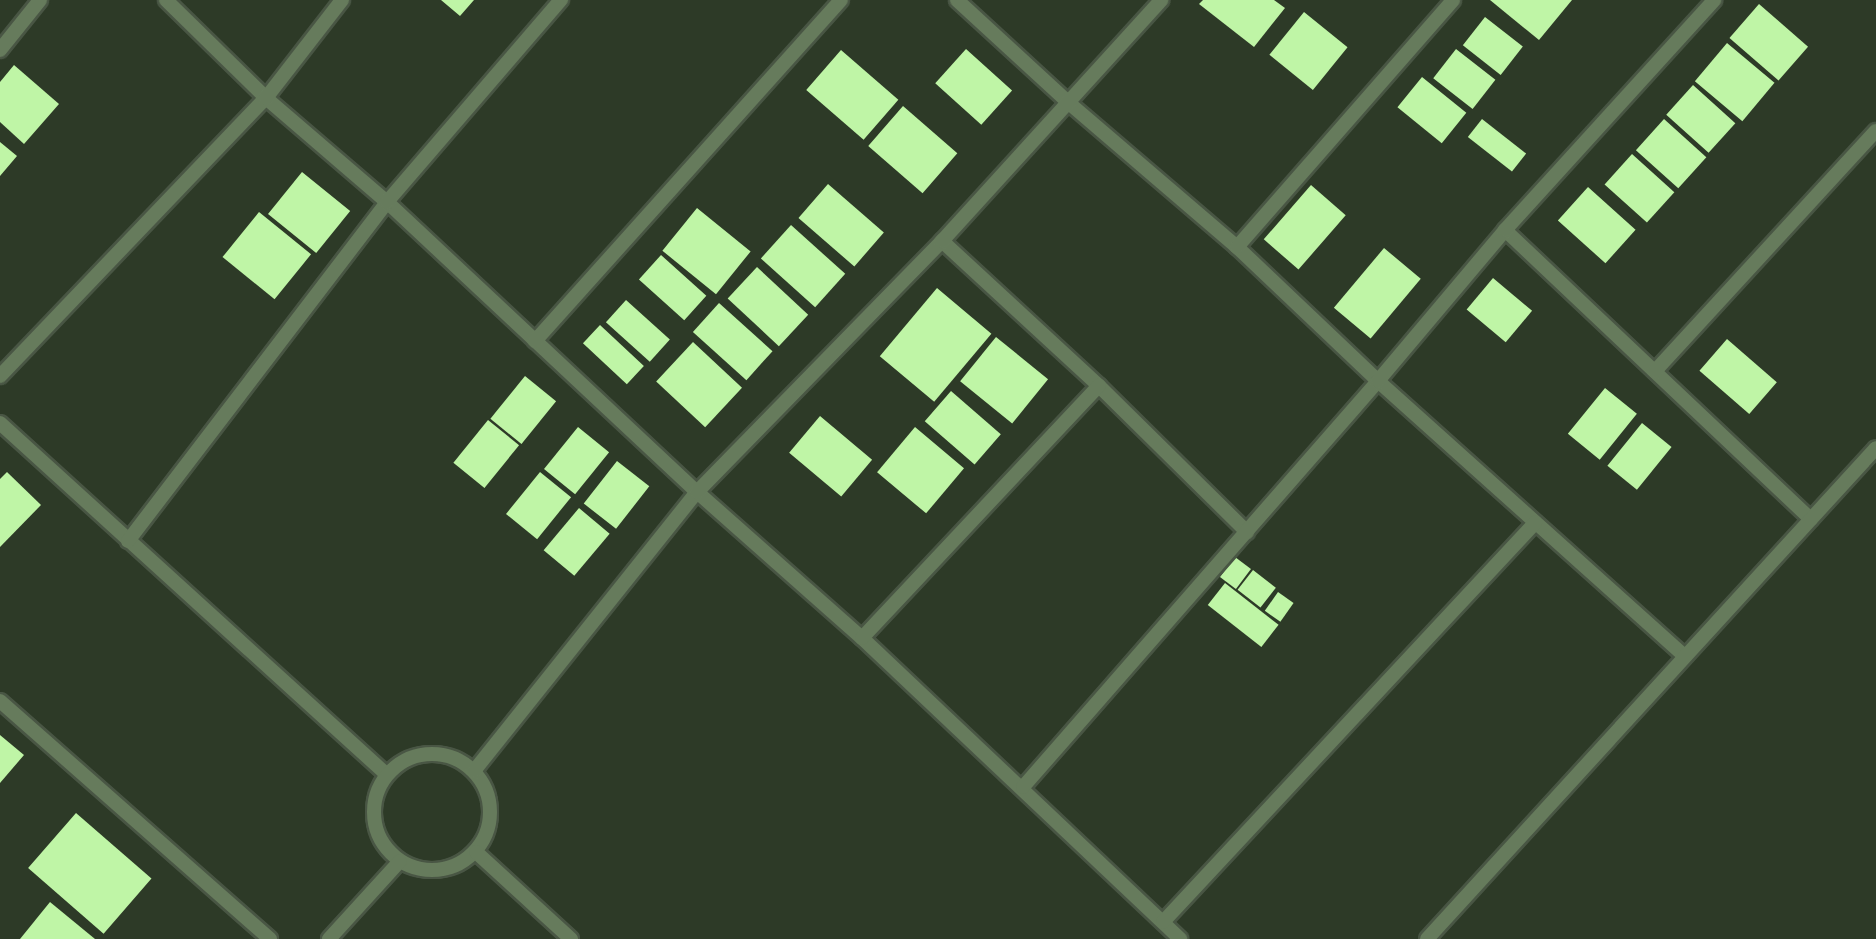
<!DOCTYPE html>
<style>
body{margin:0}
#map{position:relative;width:1876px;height:939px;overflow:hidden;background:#2d3a27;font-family:"Varela Round",sans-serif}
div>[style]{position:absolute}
.building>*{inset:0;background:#bff5a6;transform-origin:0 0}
.roads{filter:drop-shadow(2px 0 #495644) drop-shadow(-2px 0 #495644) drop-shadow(0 2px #495644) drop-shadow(0 -2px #495644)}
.street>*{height:14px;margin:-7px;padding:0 7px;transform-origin:7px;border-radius:7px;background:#667b5c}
.street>.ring{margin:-7px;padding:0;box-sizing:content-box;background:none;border:14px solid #667b5c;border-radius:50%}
span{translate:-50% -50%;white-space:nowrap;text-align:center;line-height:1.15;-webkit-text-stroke:7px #23301d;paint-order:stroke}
</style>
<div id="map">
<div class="building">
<i style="clip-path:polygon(441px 0,474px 0,460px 16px)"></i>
<i style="clip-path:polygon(1203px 0,1274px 0,1285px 8px,1254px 47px,1199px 4px)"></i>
<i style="clip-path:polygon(1490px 0,1572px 0,1539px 40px)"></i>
<i style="left:1759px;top:4px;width:65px;height:45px;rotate:41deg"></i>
<i style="left:1304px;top:12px;width:56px;height:55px;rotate:39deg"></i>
<i style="left:1485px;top:17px;width:48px;height:36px;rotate:38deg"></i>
<i style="left:1727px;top:43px;width:62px;height:50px;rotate:40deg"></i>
<i style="left:966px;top:49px;width:62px;height:46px;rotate:42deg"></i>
<i style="left:1456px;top:49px;width:50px;height:37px;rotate:38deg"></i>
<i style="left:841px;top:50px;width:76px;height:53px;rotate:41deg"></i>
<i style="clip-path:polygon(14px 65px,59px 104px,24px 144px,0 122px,0 82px)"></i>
<i style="left:1422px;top:77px;width:57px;height:39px;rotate:39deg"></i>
<i style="left:1693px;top:85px;width:57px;height:40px;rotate:42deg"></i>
<i style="left:903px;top:106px;width:72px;height:53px;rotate:41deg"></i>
<i style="left:1482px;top:119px;width:56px;height:23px;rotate:38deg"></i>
<i style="left:1664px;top:119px;width:57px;height:42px;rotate:42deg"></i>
<i style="clip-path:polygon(0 142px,17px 156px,0 176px)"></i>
<i style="left:1632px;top:154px;width:57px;height:41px;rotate:42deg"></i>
<i style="left:302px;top:172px;width:62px;height:54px;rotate:39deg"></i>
<i style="left:828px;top:184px;width:74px;height:45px;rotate:41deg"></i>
<i style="left:1311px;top:185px;width:46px;height:72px;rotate:41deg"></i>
<i style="left:1588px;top:187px;width:64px;height:45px;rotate:42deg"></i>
<i style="left:697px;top:208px;width:69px;height:55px;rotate:39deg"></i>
<i style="left:259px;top:212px;width:67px;height:58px;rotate:39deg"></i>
<i style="left:791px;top:225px;width:73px;height:45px;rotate:42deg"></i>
<i style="left:1384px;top:248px;width:48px;height:78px;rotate:40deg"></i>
<i style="left:661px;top:255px;width:61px;height:33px;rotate:42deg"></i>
<i style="left:757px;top:267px;width:70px;height:43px;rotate:43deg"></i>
<i style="left:1493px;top:278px;width:51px;height:41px;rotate:40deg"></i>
<i style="left:937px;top:288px;width:71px;height:89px;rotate:40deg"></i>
<i style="left:626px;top:300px;width:59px;height:30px;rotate:42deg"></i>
<i style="left:719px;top:303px;width:72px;height:39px;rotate:42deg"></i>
<i style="left:600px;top:325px;width:60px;height:25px;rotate:43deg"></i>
<i style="left:996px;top:337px;width:67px;height:57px;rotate:39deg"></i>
<i style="left:1727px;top:339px;width:66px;height:42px;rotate:41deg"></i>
<i style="left:693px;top:342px;width:67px;height:54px;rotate:43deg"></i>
<i style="left:525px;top:376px;width:40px;height:55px;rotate:39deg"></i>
<i style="left:1605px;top:388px;width:41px;height:59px;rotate:39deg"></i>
<i style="left:951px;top:391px;width:66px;height:40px;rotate:41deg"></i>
<i style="left:820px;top:416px;width:68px;height:48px;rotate:40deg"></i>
<i style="left:488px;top:420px;width:40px;height:55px;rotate:39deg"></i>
<i style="left:1642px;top:423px;width:38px;height:55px;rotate:39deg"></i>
<i style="left:578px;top:427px;width:40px;height:54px;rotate:39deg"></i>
<i style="left:915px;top:427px;width:64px;height:59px;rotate:40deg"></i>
<i style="left:617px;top:461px;width:41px;height:54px;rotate:38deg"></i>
<i style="clip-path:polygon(7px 472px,41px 505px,0 547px,0 479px)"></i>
<i style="left:540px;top:472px;width:40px;height:54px;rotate:39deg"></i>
<i style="left:579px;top:508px;width:40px;height:55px;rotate:40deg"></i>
<i style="left:1235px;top:557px;width:20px;height:25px;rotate:37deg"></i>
<i style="left:1253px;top:570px;width:29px;height:25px;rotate:38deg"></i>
<i style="left:1225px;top:583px;width:68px;height:28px;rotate:38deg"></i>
<i style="left:1278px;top:592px;width:19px;height:23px;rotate:35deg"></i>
<i style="clip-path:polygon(0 735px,24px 755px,0 783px)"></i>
<i style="left:76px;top:813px;width:100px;height:73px;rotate:41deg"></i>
<i style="clip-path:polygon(50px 902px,95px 939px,20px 939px)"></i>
</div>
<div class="roads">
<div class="street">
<i style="left:166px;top:0;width:140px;rotate:44.4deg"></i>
<i style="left:266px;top:98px;width:160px;rotate:40.7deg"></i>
<i style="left:387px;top:202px;width:424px;rotate:43.1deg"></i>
<i style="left:697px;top:492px;width:220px;rotate:41.5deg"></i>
<i style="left:862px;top:638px;width:438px;rotate:43.4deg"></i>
<i style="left:957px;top:0;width:152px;rotate:42.6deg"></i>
<i style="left:1069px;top:103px;width:221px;rotate:40.6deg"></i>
<i style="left:1237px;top:247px;width:195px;rotate:43.5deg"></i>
<i style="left:1378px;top:381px;width:412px;rotate:41.9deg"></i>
<i style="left:0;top:50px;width:64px;rotate:-51.3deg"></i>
<i style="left:1505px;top:230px;width:421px;rotate:43.4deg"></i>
<i style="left:942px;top:241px;width:214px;rotate:42.7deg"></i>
<i style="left:1099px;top:386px;width:208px;rotate:44.6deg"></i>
<i style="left:1237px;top:247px;width:328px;rotate:-48.8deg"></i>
<i style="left:535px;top:341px;width:458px;rotate:-48.1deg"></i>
<i style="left:1655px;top:371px;width:326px;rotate:-47.4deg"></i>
<i style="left:0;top:376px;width:385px;rotate:-46.3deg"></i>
<i style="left:266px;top:98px;width:124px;rotate:-52.2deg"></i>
<i style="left:0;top:423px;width:522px;rotate:42.28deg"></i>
<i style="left:128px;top:541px;width:427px;rotate:-52.6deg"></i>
<i style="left:387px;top:202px;width:267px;rotate:-49.3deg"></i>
<i style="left:862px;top:638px;width:346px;rotate:-46.8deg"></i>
<i style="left:0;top:701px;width:360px;rotate:41.4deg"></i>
<i class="ring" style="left:374px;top:754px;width:102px;height:102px"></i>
<i style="left:474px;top:771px;width:357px;rotate:-51.4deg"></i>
<i style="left:697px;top:492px;width:351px;rotate:-45.7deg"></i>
<i style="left:942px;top:241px;width:326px;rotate:-47.7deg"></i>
<i style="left:1023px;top:787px;width:539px;rotate:-48.83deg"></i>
<i style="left:1378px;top:381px;width:197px;rotate:-49.9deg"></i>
<i style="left:1505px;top:230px;width:311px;rotate:-47.7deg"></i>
<i style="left:476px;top:852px;width:129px;rotate:42.5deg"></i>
<i style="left:1163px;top:922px;width:546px;rotate:-47.01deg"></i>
<i style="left:329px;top:939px;width:105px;rotate:-47.7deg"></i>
<i style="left:1427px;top:939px;width:665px;rotate:-47.56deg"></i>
</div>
</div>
</div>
